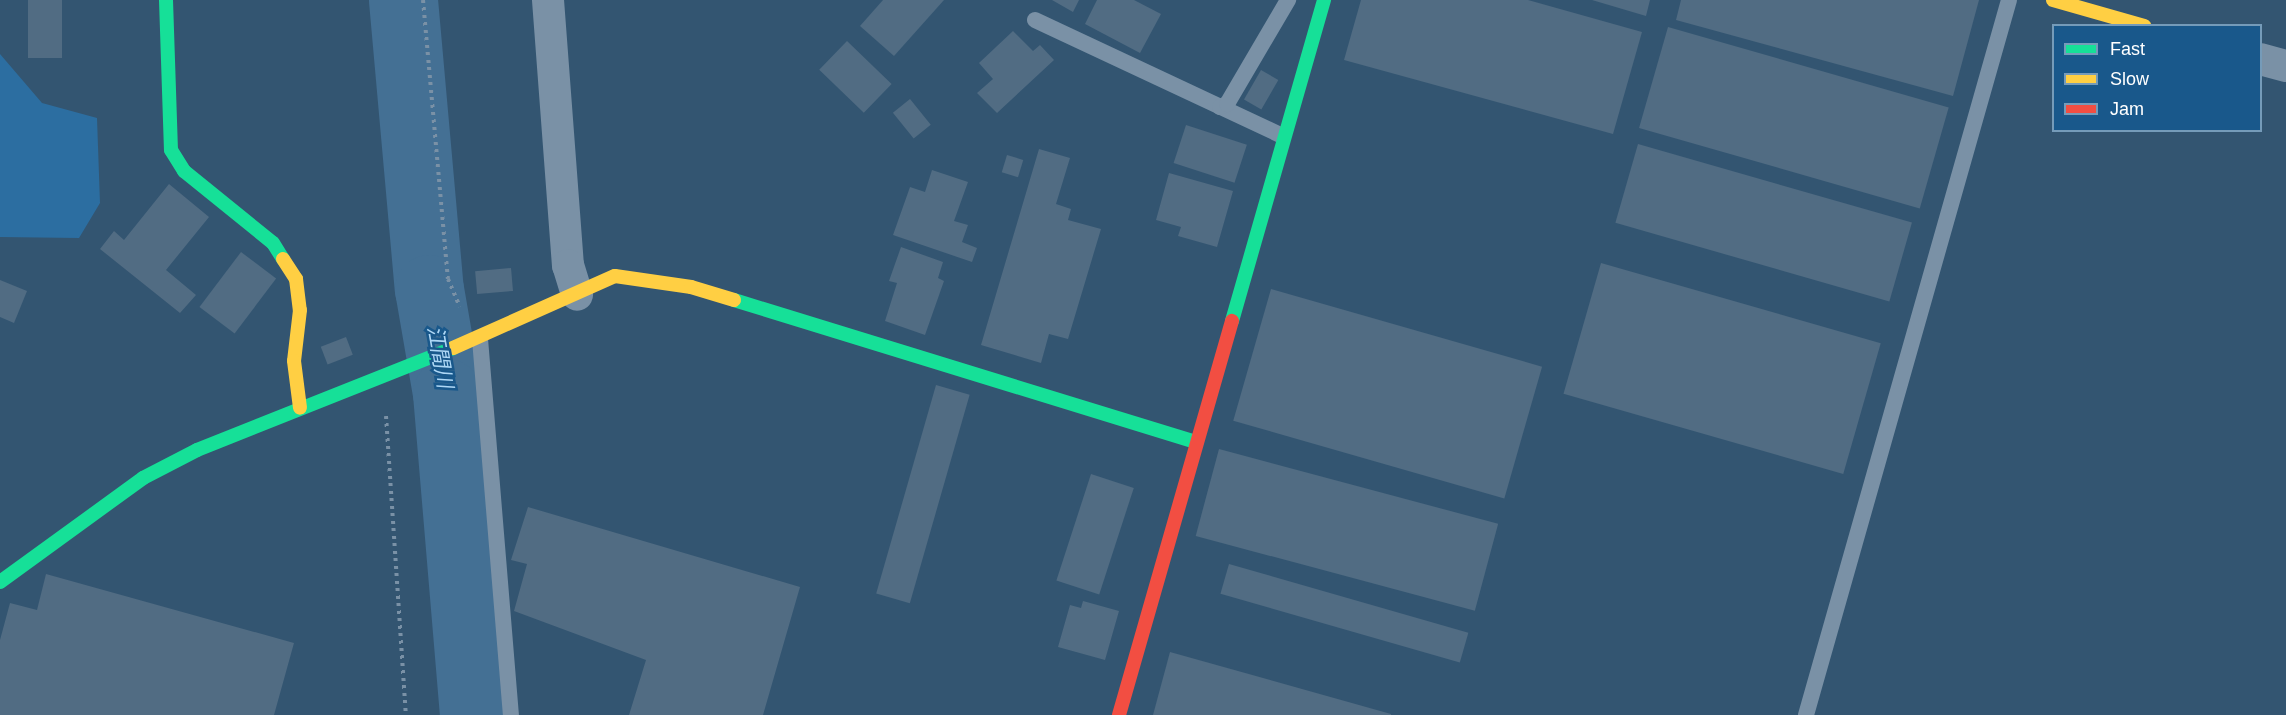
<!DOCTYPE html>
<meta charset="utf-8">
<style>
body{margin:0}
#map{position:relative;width:2286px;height:715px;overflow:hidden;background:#335571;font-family:Helvetica,"Noto Sans JP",sans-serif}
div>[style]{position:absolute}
.green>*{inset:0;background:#2c6ea1}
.river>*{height:69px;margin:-34.5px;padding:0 34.5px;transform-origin:34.5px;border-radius:34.5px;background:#447094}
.building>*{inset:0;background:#516c83;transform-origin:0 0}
.path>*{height:4px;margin-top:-2px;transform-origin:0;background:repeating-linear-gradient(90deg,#7a91a6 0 3px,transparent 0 7.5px)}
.lane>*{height:16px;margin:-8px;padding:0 8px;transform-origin:8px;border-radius:8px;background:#7a91a6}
.street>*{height:32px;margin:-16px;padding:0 16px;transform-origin:16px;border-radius:16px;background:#7a91a6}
.fast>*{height:14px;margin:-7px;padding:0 7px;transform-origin:7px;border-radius:7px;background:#16e098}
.slow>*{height:14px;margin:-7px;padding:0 7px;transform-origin:7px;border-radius:7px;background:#ffcf43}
.jam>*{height:14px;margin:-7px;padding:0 7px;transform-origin:7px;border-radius:7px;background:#f24e42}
span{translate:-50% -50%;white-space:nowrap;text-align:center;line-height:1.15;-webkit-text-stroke:5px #19588b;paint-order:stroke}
.water-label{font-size:21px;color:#aed7f5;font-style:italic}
.legend{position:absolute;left:2052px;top:24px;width:210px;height:108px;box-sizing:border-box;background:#19588b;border:2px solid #759bb9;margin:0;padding:8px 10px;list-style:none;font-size:18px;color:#fff}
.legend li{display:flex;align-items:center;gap:12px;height:30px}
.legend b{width:30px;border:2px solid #759bb9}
</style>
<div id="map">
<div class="green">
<i style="clip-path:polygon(0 54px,42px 103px,97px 118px,100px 203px,79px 238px,0 237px)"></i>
</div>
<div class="river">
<i style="left:403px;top:0;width:290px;rotate:84.9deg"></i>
<i style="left:429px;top:289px;width:106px;rotate:80.2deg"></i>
<i style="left:447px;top:393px;width:323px;rotate:85.2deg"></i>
</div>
<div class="building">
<i style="left:28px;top:0;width:34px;height:58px"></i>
<i style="clip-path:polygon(883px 0,944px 0,894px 56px,860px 26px)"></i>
<i style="clip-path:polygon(1052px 0,1079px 0,1073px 12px)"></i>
<i style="clip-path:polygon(1097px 0,1134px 0,1161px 14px,1140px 53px,1085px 24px)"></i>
<i style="clip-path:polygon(1361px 0,1528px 0,1642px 32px,1613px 134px,1344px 60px)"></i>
<i style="clip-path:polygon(1592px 0,1650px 0,1646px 16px)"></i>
<i style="clip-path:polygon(1681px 0,1979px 0,1953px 96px,1676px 20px)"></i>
<i style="left:1668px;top:27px;width:292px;height:105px;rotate:16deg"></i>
<i style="clip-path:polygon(1013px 31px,1033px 51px,1040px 45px,1054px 60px,997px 113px,977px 93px,993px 79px,979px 63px)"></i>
<i style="left:847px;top:41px;width:62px;height:40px;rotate:44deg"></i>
<i style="left:1261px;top:70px;width:20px;height:34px;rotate:30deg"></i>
<i style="left:910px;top:99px;width:33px;height:22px;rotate:51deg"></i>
<i style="left:1186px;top:125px;width:64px;height:40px;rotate:18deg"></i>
<i style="left:1638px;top:144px;width:285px;height:82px;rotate:16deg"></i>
<i style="clip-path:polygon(1039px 149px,1070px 158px,1056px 204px,1071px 209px,1068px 220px,1101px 229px,1068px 339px,1049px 334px,1041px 363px,981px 345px)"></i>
<i style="left:1007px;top:155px;width:17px;height:18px;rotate:17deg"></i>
<i style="clip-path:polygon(932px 170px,968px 182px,954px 221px,968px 225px,962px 242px,977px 248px,972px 262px,893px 235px,910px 187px,925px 192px)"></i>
<i style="clip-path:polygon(1169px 173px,1233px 191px,1217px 247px,1178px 236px,1181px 227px,1156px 220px)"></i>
<i style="clip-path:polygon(169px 184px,209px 217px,166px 270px,196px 295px,180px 313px,100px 249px,114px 231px,124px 240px)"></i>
<i style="clip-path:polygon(901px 247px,943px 262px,938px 278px,944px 281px,925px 335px,885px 321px,897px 283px,889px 281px)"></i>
<i style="left:241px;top:252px;width:44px;height:69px;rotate:37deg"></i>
<i style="left:1601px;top:263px;width:291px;height:136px;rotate:16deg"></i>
<i style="left:511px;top:268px;width:23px;height:36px;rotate:85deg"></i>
<i style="clip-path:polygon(0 280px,27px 291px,14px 323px,0 317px)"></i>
<i style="left:1271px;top:289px;width:282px;height:137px;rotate:16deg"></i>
<i style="left:346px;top:337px;width:19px;height:27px;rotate:69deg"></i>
<i style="left:936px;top:385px;width:35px;height:217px;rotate:16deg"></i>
<i style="left:1219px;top:449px;width:289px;height:90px;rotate:15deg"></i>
<i style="left:1091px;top:474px;width:45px;height:112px;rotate:18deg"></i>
<i style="clip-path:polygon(528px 507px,800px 587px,763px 715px,629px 715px,646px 660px,514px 611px,527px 564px,511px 560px)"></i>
<i style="left:1229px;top:564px;width:249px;height:31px;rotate:16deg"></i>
<i style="clip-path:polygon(46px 574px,294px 643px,274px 715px,0 715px,0 640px,10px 603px,37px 610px)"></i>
<i style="clip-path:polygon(1083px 601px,1119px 611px,1105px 660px,1058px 647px,1070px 605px,1081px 608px)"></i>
<i style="clip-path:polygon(1170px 652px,1391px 714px,1391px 715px,1153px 715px)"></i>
</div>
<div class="path">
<i style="left:423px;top:0;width:280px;rotate:84.9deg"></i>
<i style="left:448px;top:279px;width:30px;rotate:67deg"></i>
<i style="left:386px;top:416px;width:300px;rotate:86.2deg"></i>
</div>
<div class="lane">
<i style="left:1035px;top:20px;width:272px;rotate:25.1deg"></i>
<i style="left:1220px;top:107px;width:8px;rotate:-23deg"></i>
<i style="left:1227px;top:104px;width:121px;rotate:-59.6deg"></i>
<i style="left:480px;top:339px;width:377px;rotate:85.3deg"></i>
<i style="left:1806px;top:715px;width:743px;rotate:-74.15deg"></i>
</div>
<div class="street">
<i style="left:548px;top:0;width:266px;rotate:85.7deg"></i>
<i style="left:568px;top:265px;width:31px;rotate:73deg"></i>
<i style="left:2260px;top:59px;width:27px;rotate:15deg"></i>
</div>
<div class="fast">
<i style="left:166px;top:0;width:150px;rotate:88.1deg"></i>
<i style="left:171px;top:150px;width:25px;rotate:58deg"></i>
<i style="left:184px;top:171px;width:114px;rotate:39deg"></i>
<i style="left:273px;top:243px;width:19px;rotate:58deg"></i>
<i style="left:734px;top:300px;width:484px;rotate:17.1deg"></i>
<i style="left:1232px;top:321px;width:334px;rotate:-74deg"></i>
<i style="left:0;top:582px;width:177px;rotate:-36deg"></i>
<i style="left:143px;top:478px;width:61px;rotate:-27.4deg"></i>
<i style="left:197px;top:450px;width:276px;rotate:-21.7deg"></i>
</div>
<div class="slow">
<i style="left:2053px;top:0;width:95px;rotate:15.9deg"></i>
<i style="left:283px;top:259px;width:24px;rotate:57deg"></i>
<i style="left:296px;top:279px;width:31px;rotate:83deg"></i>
<i style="left:300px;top:310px;width:51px;rotate:96.7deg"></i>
<i style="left:294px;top:361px;width:47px;rotate:82.7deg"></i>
<i style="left:453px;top:348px;width:177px;rotate:-24deg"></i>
<i style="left:615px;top:276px;width:77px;rotate:8.2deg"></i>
<i style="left:691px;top:287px;width:45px;rotate:16.8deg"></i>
</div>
<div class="jam">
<i style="left:1119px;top:715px;width:410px;rotate:-74deg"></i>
</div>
<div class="water-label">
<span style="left:440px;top:357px;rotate:80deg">江間川</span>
</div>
<ul class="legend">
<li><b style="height:8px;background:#16e098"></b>Fast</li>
<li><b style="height:8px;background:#ffcf43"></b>Slow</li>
<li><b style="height:8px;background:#f24e42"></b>Jam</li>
</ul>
</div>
